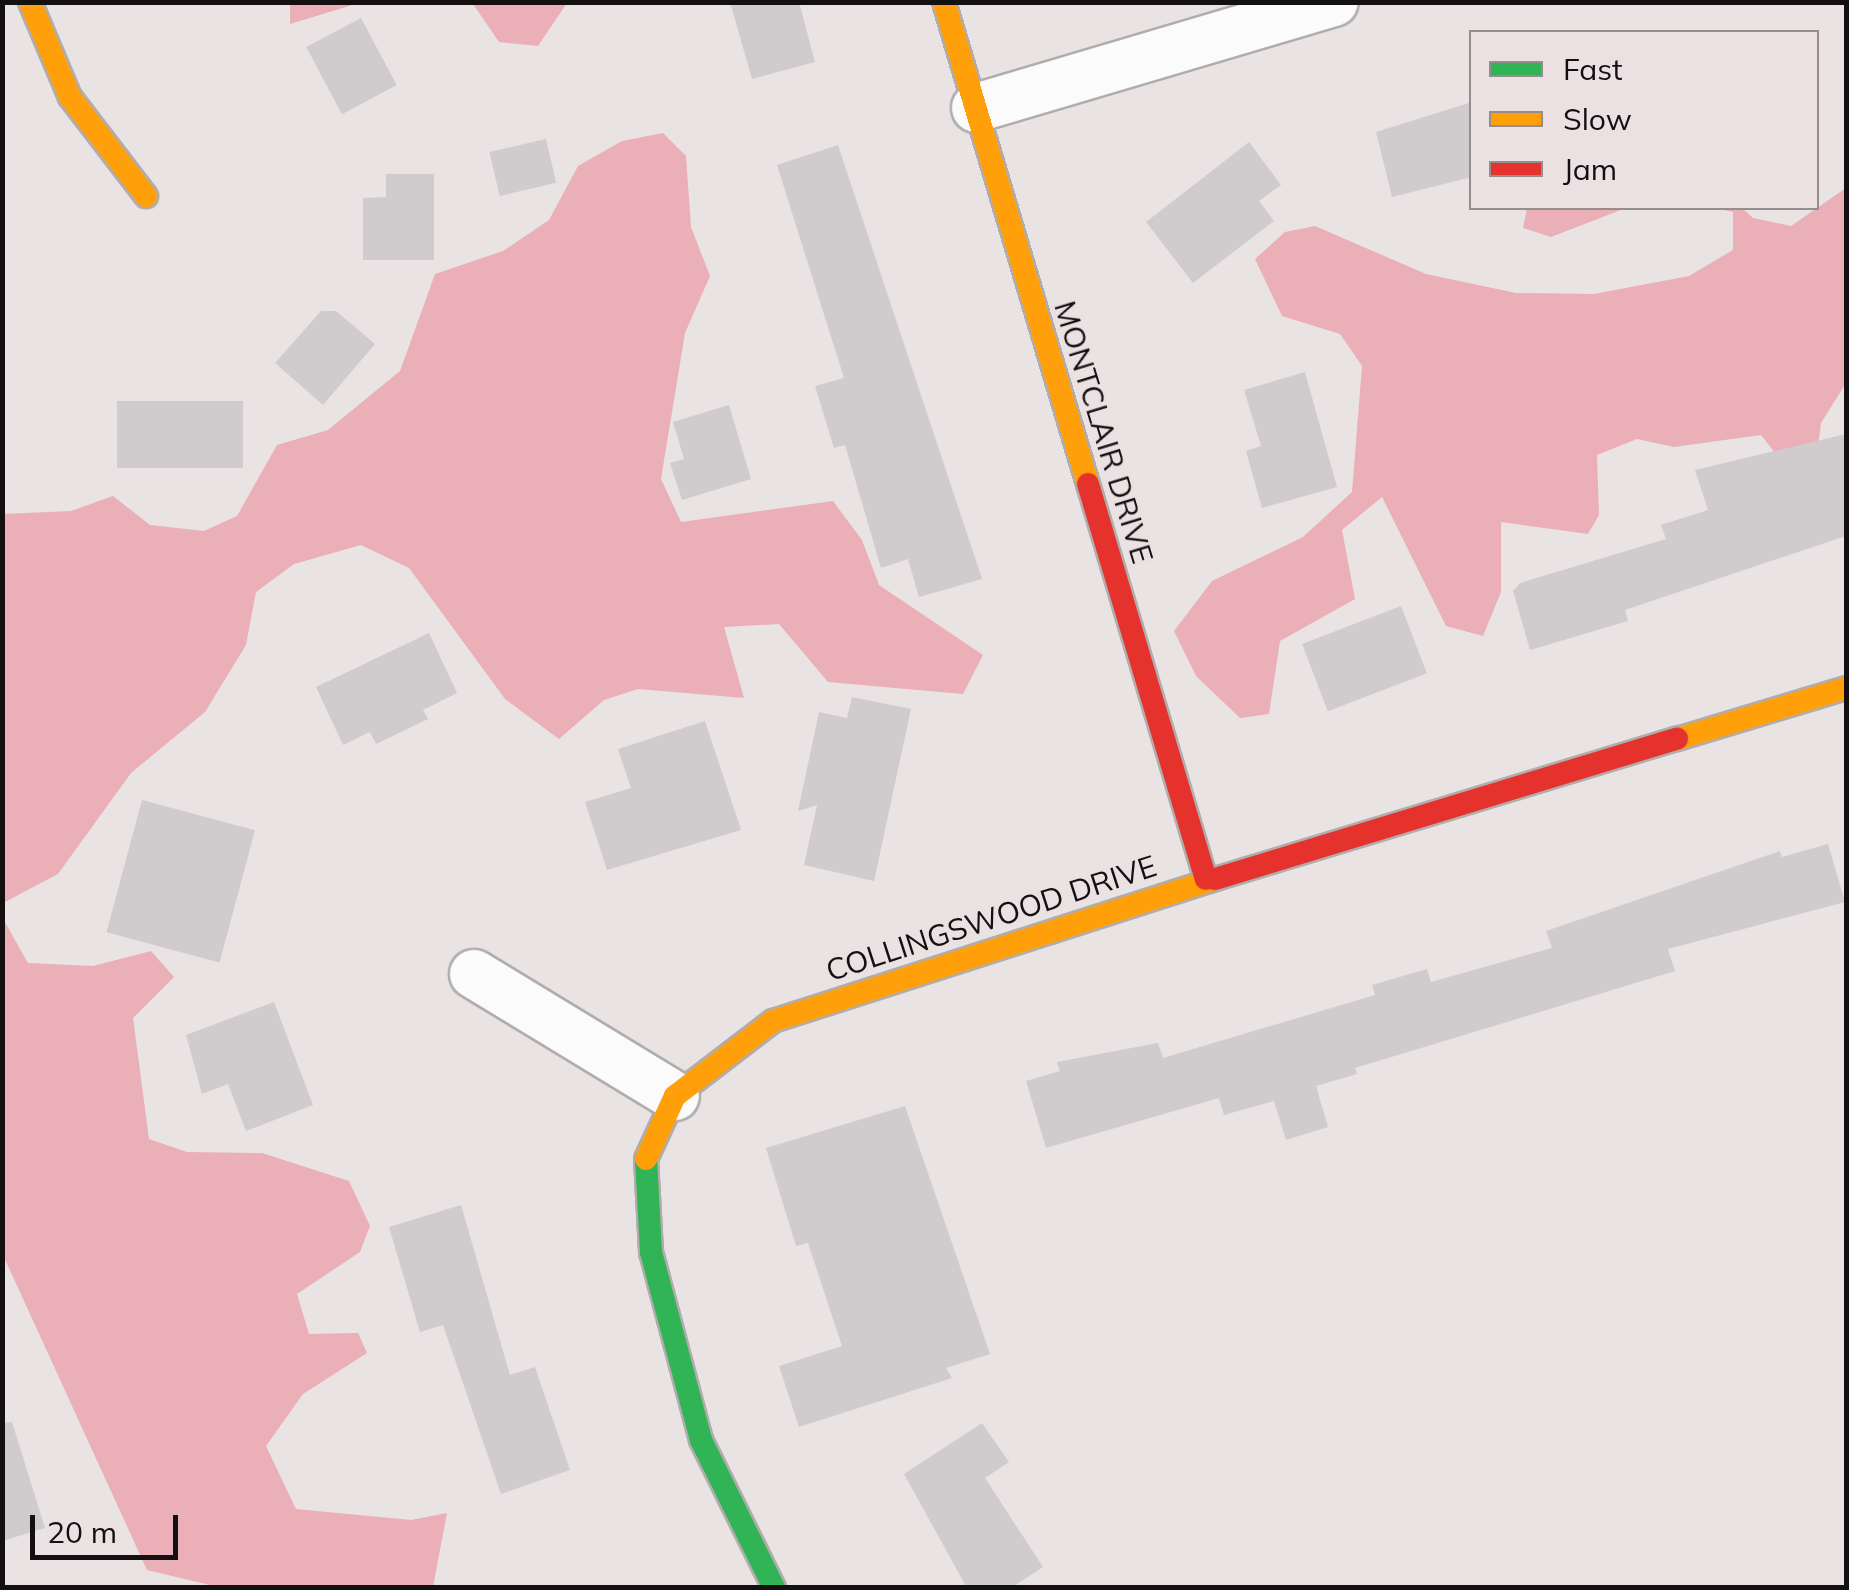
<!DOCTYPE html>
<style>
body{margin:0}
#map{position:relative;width:1849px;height:1590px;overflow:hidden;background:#e9e3e4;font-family:Mulish,sans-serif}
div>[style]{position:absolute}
.forest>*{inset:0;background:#eaafb7}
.building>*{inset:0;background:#d0cbcc;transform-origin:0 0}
.roads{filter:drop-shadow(2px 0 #b1adad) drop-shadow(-2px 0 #b1adad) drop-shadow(0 2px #b1adad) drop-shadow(0 -2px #b1adad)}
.street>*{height:48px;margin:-24px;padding:0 24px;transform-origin:24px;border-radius:24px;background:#fcfbfb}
.fast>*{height:22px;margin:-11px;padding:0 11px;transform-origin:11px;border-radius:11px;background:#30b455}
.slow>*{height:22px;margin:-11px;padding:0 11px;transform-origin:11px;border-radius:11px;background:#ff9f0a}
.jam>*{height:22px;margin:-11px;padding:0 11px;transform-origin:11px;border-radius:11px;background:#e5322d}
span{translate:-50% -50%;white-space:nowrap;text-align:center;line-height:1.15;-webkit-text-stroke:8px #ebe1e2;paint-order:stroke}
.street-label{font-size:30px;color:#141011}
.frame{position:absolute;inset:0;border:5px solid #141011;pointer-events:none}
.legend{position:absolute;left:1469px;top:30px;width:350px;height:180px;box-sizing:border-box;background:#ebe1e2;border:2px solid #958d8e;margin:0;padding:12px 18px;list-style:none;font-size:30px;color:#141011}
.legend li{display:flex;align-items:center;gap:20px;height:50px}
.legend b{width:50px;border:2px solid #958d8e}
.scale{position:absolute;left:30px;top:1515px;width:148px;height:45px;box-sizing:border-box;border:5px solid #141011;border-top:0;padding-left:12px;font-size:30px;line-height:35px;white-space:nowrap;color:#141011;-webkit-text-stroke:8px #ebe1e2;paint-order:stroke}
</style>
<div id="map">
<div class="forest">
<i style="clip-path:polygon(290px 3px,291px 2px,359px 3px,290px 24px)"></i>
<i style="clip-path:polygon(440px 3px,567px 2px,567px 3px,538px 46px,499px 42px,473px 4px)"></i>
<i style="clip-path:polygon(663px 133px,686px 156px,691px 227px,710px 276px,685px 333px,661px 479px,681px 522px,833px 501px,862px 540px,879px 585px,983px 655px,963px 694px,828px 682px,779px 624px,724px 627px,744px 698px,638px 689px,604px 700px,559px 739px,505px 699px,409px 568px,361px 545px,294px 564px,256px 592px,246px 645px,205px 712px,131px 773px,58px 874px,3px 903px,3px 514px,71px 511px,113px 496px,150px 525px,204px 531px,237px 516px,277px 445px,328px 430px,400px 371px,435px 274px,503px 251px,549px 220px,578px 166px,622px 141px)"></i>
<i style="clip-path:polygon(1846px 188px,1846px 383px,1821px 423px,1816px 463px,1794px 477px,1761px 435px,1674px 447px,1637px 439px,1597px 455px,1599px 515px,1588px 534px,1501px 522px,1501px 592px,1483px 636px,1446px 626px,1382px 497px,1342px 530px,1355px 599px,1280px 641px,1269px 714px,1240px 718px,1196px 676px,1174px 631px,1212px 581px,1303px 537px,1352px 492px,1362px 366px,1340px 334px,1282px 316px,1255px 259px,1285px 232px,1315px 226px,1426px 274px,1516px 293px,1594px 294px,1689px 276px,1733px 250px,1733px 212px,1715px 208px,1742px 208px,1753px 218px,1791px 226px)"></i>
<i style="clip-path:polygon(1527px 208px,1626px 208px,1551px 237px,1523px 228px)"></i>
<i style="clip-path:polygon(2px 917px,28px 963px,93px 966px,151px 951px,174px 977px,133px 1018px,149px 1139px,187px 1152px,262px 1153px,349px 1181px,370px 1226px,360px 1252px,297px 1294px,309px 1334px,358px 1333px,367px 1353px,303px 1394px,266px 1446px,296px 1509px,411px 1520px,447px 1513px,433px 1587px,218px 1587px,147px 1570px,3px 1255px)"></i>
</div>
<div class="building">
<i style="clip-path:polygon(730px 2px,799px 2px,815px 62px,752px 79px)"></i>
<i style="left:361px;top:18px;width:76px;height:62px;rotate:62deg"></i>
<i style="clip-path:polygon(1472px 102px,1472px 177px,1392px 197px,1376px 132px)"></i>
<i style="left:546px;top:139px;width:45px;height:58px;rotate:77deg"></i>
<i style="clip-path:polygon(1249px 142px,1281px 185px,1259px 201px,1274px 221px,1193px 283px,1146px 222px)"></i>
<i style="clip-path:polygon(838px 145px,982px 579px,919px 597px,908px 559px,881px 568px,845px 445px,834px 448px,815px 386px,844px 378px,777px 165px)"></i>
<i style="clip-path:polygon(386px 174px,434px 174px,434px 260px,363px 260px,363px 198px,386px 197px)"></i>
<i style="clip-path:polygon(321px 311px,336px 311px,375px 344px,323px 405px,275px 363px)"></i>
<i style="clip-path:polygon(1305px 372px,1337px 487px,1262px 508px,1246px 451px,1261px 446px,1244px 390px)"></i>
<i style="left:243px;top:401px;width:67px;height:126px;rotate:90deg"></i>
<i style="clip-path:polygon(729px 405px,751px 479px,682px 500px,670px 463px,684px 459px,673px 422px)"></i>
<i style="clip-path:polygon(1846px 434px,1846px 536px,1625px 610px,1628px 621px,1530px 650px,1513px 591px,1520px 583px,1666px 539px,1661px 525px,1708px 510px,1695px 470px)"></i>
<i style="left:1401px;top:606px;width:72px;height:106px;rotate:69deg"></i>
<i style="clip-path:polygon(429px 633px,457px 693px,423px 710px,428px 719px,376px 744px,370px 732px,343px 745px,316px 687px)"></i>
<i style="clip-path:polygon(852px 697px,911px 709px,874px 881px,804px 865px,817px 805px,798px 811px,819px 712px,847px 718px)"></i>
<i style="clip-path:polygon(705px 721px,741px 830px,607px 870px,585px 802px,631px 788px,618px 749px)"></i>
<i style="left:142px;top:800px;width:117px;height:137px;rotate:15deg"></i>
<i style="clip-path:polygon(1828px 844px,1845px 902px,1668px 949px,1675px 971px,1355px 1068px,1357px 1074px,1316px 1086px,1328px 1127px,1286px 1140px,1274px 1101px,1224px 1115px,1219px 1098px,1046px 1148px,1026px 1081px,1060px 1071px,1057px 1062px,1158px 1043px,1163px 1058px,1375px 995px,1372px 985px,1427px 969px,1431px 982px,1552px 948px,1546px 931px,1780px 851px,1782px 857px)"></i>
<i style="clip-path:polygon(274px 1002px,313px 1105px,246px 1131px,228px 1084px,202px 1094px,186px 1035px)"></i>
<i style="clip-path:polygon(905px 1106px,990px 1354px,946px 1368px,952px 1378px,799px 1427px,779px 1366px,842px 1346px,808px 1243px,796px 1246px,766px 1148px)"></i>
<i style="clip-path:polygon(461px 1205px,510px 1375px,535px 1367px,570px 1470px,501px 1494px,443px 1325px,420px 1332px,389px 1227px)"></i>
<i style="clip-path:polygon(12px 1422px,45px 1528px,2px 1541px,2px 1423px)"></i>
<i style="clip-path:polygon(982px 1423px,1009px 1462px,985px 1478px,1043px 1567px,1011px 1588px,967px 1588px,904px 1474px)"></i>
</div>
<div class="roads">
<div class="street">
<i style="left:976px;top:108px;width:373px;rotate:-16.5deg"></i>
<i style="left:474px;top:974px;width:235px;rotate:31.3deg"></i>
</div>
<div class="fast">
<i style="left:646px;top:1159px;width:93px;rotate:86.9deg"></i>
<i style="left:651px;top:1252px;width:195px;rotate:75.1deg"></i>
<i style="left:701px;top:1440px;width:165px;rotate:63.7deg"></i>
</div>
<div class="slow">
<i style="left:30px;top:2px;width:103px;rotate:67.2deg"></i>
<i style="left:70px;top:97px;width:125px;rotate:52.5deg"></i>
<i style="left:944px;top:2px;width:503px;rotate:73.37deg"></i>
<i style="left:1677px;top:739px;width:177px;rotate:-16.8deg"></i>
<i style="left:646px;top:1159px;width:69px;rotate:-65.3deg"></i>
<i style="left:675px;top:1096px;width:123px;rotate:-37.4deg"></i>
<i style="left:773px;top:1021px;width:464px;rotate:-17.8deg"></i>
</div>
<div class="jam">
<i style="left:1088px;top:484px;width:412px;rotate:73.4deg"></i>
<i style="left:1215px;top:879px;width:483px;rotate:-16.9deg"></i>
</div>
</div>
<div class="street-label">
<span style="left:1104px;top:432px;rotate:73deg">MONTCLAIR DRIVE</span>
<span style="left:991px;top:918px;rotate:-18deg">COLLINGSWOOD DRIVE</span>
</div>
<div class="frame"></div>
<ul class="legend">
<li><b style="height:12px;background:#30b455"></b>Fast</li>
<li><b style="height:12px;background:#ff9f0a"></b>Slow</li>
<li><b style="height:12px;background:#e5322d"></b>Jam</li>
</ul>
<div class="scale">20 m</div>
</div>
